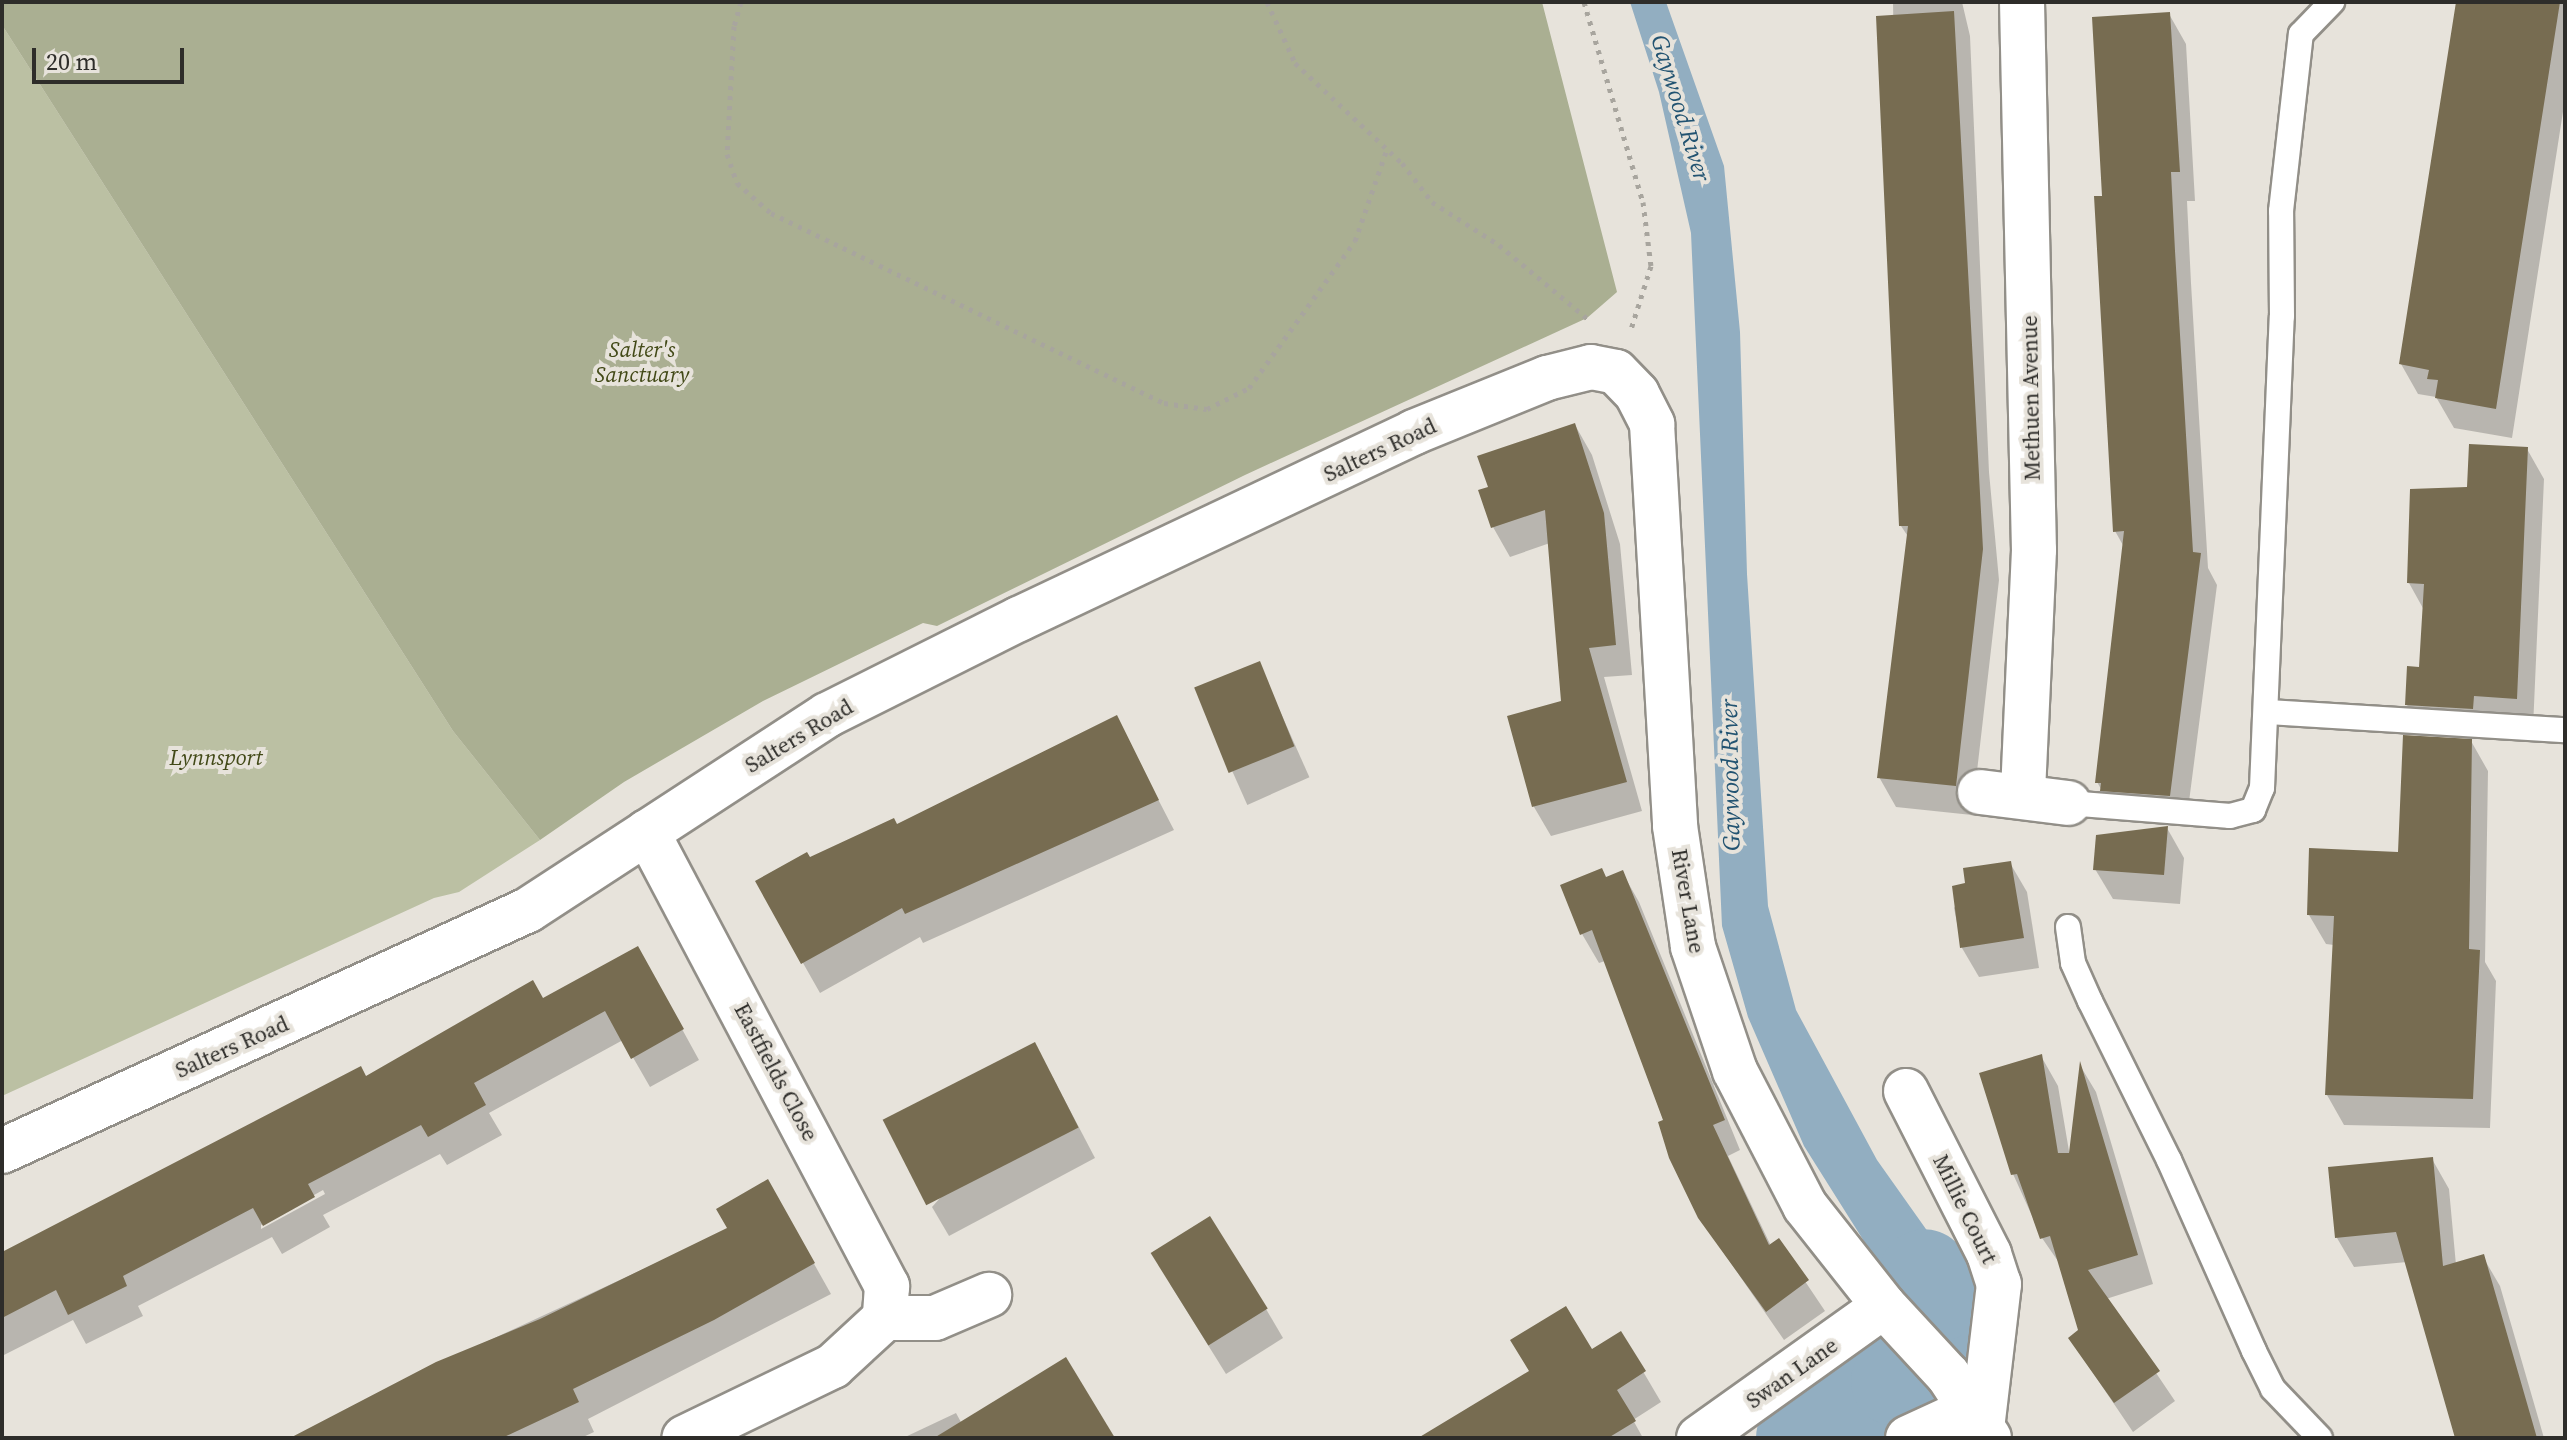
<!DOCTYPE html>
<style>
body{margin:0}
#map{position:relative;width:2567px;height:1440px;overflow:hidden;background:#e7e3db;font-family:"Source Serif 4",serif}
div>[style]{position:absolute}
.green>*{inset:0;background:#bbc0a3}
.forest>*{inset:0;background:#aaaf92}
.water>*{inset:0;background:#92aec1}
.shadow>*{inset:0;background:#0003;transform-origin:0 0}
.river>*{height:90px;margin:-45px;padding:0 45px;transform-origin:45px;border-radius:45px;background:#92aec1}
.building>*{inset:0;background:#776c51;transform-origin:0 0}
.path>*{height:5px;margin-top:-2.5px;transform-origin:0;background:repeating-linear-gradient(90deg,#a8a59e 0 4px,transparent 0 10px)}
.roads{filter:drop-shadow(2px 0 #928f88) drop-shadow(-2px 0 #928f88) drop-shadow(0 2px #928f88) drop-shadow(0 -2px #928f88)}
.lane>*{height:24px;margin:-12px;padding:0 12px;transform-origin:12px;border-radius:12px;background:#fff}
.street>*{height:44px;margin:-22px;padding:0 22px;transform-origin:22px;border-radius:22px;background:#fff}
span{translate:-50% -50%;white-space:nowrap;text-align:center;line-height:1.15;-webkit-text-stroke:8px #e7e3db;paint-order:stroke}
.park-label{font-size:22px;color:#424917;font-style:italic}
.street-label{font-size:22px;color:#2e2d2a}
.water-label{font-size:24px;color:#225371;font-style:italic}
.frame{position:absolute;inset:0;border:4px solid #2e2d2a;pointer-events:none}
.scale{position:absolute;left:32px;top:48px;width:152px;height:36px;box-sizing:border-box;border:4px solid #2e2d2a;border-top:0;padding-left:10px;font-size:24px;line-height:28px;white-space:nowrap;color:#2e2d2a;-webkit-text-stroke:6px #e7e3db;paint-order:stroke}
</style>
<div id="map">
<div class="green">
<i style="clip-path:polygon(2px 25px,453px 731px,540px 840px,459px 892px,434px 898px,2px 1096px)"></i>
</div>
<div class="forest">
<i style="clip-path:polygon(2px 2px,1542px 2px,1617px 292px,1587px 318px,1245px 475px,937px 626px,923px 623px,763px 701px,624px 782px,540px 840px,453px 731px,2px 25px)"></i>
</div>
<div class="water">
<i style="clip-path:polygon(1630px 2px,1666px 2px,1724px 166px,1740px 332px,1747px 574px,1768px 906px,1796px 1010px,1877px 1160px,1967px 1287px,1952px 1331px,1896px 1381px,1913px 1319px,1804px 1146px,1748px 1017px,1722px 926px,1691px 233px,1659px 92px)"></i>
</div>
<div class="shadow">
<i style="clip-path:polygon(1893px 2px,1962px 2px,1970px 36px,1989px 472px,1999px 580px,1972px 815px,1896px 807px,1879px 777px,1909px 538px,1901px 526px)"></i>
<i style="clip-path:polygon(2459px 2px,2565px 2px,2565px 99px,2512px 438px,2454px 428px,2436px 397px,2418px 394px,2401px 364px)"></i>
<i style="clip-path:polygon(2169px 14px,2186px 44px,2195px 201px,2187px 201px,2191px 283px,2208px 568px,2217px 585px,2186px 825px,2119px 820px,2097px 782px,2124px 547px,2115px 531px,2104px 198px)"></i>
<i style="clip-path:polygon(1575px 425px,1592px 455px,1620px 544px,1632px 675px,1604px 677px,1642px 811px,1551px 836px,1534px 807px,1509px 718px,1563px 703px,1550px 543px,1510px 557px,1493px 527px,1491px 488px)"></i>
<i style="clip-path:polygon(2527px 449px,2544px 479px,2533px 728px,2490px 725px,2490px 738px,2424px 734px,2407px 705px,2421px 669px,2424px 610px,2409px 583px,2469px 489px)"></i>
<i style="left:1259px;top:664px;width:124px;height:68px;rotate:66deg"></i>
<i style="clip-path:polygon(1116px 718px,1174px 830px,923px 943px,920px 937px,820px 993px,757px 882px,897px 826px)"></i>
<i style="clip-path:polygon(2471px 741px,2488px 771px,2485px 962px,2496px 981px,2490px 1128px,2344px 1125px,2327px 1095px,2334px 945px,2326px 944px,2309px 915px,2400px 854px)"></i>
<i style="clip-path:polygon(2167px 828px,2184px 858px,2180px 904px,2113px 899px,2095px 869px)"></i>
<i style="clip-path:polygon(2010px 863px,2027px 892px,2039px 968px,1979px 977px,1962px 948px,1954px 908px,1968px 885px)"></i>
<i style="clip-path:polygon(1622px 872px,1639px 902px,1740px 1150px,1728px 1156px,1771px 1246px,1778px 1241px,1825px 1311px,1784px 1340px,1699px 1217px,1605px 961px,1599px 963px,1582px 934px,1606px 879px)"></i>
<i style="clip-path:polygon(evenodd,654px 978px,699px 1060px,650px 1087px,623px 1040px,489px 1113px,502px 1135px,447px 1165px,440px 1154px,323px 1215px,330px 1227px,282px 1254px,272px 1237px,138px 1306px,143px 1316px,86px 1344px,73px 1320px,2px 1356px,2px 1254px,366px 1079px,543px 1001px,654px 978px,323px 1190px,325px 1194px,261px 1229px,261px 1225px,323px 1190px)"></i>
<i style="clip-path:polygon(2041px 1056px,2058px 1086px,2070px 1157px,2081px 1067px,2096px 1092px,2153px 1284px,2106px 1299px,2175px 1401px,2133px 1432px,2070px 1339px,2081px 1331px,2062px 1267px,2042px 1238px,2013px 1174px)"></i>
<i style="clip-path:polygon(1051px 1074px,1095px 1158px,949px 1236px,932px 1207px)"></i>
<i style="clip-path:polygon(2432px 1159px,2449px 1189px,2456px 1265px,2483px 1257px,2500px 1286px,2544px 1438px,2457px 1438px,2407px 1262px,2354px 1267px,2337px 1238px,2330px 1169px)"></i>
<i style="clip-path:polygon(768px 1182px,831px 1294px,588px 1419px,594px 1432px,581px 1438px,295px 1438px,393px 1385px,730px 1229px)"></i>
<i style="clip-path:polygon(1170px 1284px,1266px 1309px,1283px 1338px,1226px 1374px)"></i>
<i style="clip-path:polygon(1621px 1334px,1661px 1402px,1633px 1420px,1643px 1438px,1425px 1438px)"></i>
<i style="clip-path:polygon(956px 1413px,962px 1424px,1113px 1438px,903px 1438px)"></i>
</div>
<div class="river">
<i style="left:1801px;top:1438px;width:111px;rotate:-31deg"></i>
<i style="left:1896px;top:1381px;width:64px;rotate:-53.8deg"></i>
<i style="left:1934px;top:1329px;width:34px;rotate:-80deg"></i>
<i style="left:1940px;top:1296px;width:27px;rotate:-126deg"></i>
</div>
<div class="building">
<i style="clip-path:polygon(2456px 2px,2560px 2px,2496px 409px,2435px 398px,2438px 380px,2427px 379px,2429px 370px,2399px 364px)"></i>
<i style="clip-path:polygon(1954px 11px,1983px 549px,1956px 786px,1877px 778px,1908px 526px,1899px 526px,1876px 16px)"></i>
<i style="clip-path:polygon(2170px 12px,2180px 172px,2171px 172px,2175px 251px,2193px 552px,2201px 553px,2170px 796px,2100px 791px,2101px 783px,2095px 783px,2124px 531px,2113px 532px,2094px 196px,2102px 196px,2092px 17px)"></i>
<i style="clip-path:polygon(1575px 423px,1604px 513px,1616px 645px,1589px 648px,1627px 782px,1532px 807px,1507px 716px,1561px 701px,1545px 510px,1491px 528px,1478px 490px,1488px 487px,1477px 456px)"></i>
<i style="clip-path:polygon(2469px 444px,2528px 447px,2517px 699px,2474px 696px,2473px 709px,2405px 705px,2407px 666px,2419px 667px,2424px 584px,2407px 583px,2410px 489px,2467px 487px)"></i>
<i style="left:1260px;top:661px;width:92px;height:71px;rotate:68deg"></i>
<i style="clip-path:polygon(1117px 715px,1159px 800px,905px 914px,902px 908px,801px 964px,755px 881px,807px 852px,810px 857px,894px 818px,897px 824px)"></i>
<i style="clip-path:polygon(2403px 735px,2472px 739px,2469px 949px,2480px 950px,2473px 1099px,2325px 1095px,2334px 916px,2307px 915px,2309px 848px,2398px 852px)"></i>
<i style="clip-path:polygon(2168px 826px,2164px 875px,2093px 870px,2096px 835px)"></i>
<i style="clip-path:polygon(2011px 861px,2024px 938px,1960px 948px,1952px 886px,1965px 883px,1963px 868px)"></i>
<i style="clip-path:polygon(1602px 868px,1606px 877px,1623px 870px,1725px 1120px,1713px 1125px,1769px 1245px,1779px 1238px,1809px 1280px,1766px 1312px,1698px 1218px,1669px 1158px,1658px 1122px,1663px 1120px,1592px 930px,1580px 935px,1560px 885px)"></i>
<i style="clip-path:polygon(638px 946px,684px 1029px,631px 1059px,605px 1011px,474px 1083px,486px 1105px,428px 1137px,421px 1125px,308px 1184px,315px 1197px,263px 1226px,253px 1208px,123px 1276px,127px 1286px,68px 1315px,56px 1290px,2px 1318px,2px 1252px,361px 1066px,366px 1076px,533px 980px,543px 998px)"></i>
<i style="left:1035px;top:1042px;width:96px;height:171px;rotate:63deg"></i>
<i style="clip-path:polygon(2042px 1054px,2058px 1153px,2069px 1153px,2080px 1061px,2138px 1255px,2088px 1270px,2160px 1371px,2114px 1403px,2068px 1338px,2078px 1330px,2050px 1236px,2040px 1239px,2017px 1174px,2011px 1175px,1979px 1073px)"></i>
<i style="clip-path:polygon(2433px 1157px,2443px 1266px,2484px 1254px,2537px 1438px,2455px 1438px,2396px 1232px,2335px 1238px,2328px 1167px)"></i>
<i style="clip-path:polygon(768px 1179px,815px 1263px,714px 1320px,573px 1389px,579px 1402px,502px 1438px,290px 1438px,436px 1362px,540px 1319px,727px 1228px,716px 1209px)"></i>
<i style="left:1210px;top:1216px;width:109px;height:70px;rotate:58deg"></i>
<i style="clip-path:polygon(1566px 1306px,1592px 1349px,1621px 1331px,1646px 1371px,1617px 1390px,1636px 1421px,1608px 1438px,1418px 1438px,1529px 1371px,1510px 1340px)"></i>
<i style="clip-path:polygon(1066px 1357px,1115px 1438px,934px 1438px)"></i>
</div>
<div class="path">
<i style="left:741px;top:2px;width:25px;rotate:106deg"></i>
<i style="left:734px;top:26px;width:128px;rotate:93.1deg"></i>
<i style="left:727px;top:154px;width:31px;rotate:71deg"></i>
<i style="left:737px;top:183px;width:45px;rotate:41.4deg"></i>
<i style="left:771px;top:213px;width:437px;rotate:25.8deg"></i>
<i style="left:1164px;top:403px;width:43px;rotate:7.9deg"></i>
<i style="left:1207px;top:409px;width:47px;rotate:-26.6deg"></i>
<i style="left:1249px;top:388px;width:181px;rotate:-54.2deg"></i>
<i style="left:1355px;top:241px;width:97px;rotate:-70.8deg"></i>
<i style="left:1267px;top:2px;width:67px;rotate:65.3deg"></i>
<i style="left:1295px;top:63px;width:146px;rotate:43.1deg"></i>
<i style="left:1402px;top:163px;width:49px;rotate:52.4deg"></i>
<i style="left:1432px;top:202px;width:80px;rotate:32.7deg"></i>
<i style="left:1499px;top:245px;width:117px;rotate:39.8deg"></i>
<i style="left:1584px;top:2px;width:209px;rotate:73.6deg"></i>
<i style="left:1643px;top:202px;width:64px;rotate:82.9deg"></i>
<i style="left:1651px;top:266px;width:66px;rotate:107.6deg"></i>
</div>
<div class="roads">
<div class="lane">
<i style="left:2268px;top:712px;width:298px;rotate:3.5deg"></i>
<i style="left:2068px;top:803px;width:163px;rotate:4.6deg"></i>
<i style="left:2230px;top:816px;width:24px;rotate:-15deg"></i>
<i style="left:2253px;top:810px;width:24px;rotate:-68deg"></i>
<i style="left:2262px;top:788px;width:472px;rotate:-87.6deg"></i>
<i style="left:2282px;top:316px;width:105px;rotate:-90.5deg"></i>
<i style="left:2281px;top:211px;width:178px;rotate:-83.6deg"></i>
<i style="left:2301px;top:34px;width:45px;rotate:-45.9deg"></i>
<i style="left:2068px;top:927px;width:36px;rotate:82deg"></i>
<i style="left:2073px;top:963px;width:42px;rotate:65.9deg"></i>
<i style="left:2090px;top:1001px;width:178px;rotate:63.6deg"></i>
<i style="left:2169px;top:1160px;width:209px;rotate:66deg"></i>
<i style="left:2254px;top:1351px;width:42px;rotate:63.4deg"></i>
<i style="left:2273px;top:1389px;width:68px;rotate:46.2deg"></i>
</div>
<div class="street">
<i style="left:2022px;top:2px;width:548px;rotate:88.75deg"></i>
<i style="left:2034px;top:550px;width:244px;rotate:92.6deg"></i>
<i style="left:1980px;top:792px;width:89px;rotate:7.1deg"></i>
<i style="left:647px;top:832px;width:514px;rotate:62.14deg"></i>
<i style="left:887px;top:1286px;width:32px;rotate:94deg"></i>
<i style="left:885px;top:1318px;width:71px;rotate:137.3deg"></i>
<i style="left:833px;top:1366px;width:165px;rotate:154.2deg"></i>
<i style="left:1906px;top:1091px;width:183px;rotate:63deg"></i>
<i style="left:1989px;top:1254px;width:32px;rotate:72deg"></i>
<i style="left:1999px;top:1284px;width:146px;rotate:96.7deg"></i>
<i style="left:2px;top:1151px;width:579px;rotate:-24.62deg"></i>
<i style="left:528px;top:910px;width:357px;rotate:-33.1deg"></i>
<i style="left:827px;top:715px;width:215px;rotate:-26.6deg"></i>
<i style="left:1019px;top:619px;width:437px;rotate:-25.3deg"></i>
<i style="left:1414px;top:432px;width:144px;rotate:-22.1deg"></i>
<i style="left:1547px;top:378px;width:45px;rotate:-14deg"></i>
<i style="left:1591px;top:367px;width:25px;rotate:11deg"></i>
<i style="left:1616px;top:372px;width:30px;rotate:46deg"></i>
<i style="left:1637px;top:394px;width:34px;rotate:63deg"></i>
<i style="left:1652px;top:424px;width:403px;rotate:86.7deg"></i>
<i style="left:1675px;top:826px;width:122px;rotate:81.5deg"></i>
<i style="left:1693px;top:947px;width:131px;rotate:71.3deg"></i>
<i style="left:1735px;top:1071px;width:152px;rotate:62.6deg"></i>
<i style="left:1805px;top:1206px;width:127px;rotate:51.7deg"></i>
<i style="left:1884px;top:1306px;width:94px;rotate:47.2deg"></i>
<i style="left:1948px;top:1375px;width:75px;rotate:56.9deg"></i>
<i style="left:885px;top:1318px;width:50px"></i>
<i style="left:935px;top:1318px;width:59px;rotate:-23.1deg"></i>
<i style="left:1699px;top:1438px;width:227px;rotate:-35.5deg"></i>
<i style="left:1908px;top:1438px;width:67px;rotate:-24.7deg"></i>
</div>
</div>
<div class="park-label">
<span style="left:642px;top:362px">Salter's<br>Sanctuary</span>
<span style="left:216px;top:758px">Lynnsport</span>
</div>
<div class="street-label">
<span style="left:2031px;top:398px;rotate:-91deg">Methuen Avenue</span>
<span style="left:1380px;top:450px;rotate:-25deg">Salters Road</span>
<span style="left:799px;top:736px;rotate:-31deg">Salters Road</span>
<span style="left:1688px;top:901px;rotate:80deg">River Lane</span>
<span style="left:232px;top:1047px;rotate:-24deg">Salters Road</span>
<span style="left:776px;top:1072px;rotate:62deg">Eastfields Close</span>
<span style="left:1965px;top:1209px;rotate:64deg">Millie Court</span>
<span style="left:1792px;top:1373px;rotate:-35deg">Swan Lane</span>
</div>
<div class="water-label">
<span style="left:1681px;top:108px;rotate:73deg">Gaywood River</span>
<span style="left:1730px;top:775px;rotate:-91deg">Gaywood River</span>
</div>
<div class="frame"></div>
<div class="scale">20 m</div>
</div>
